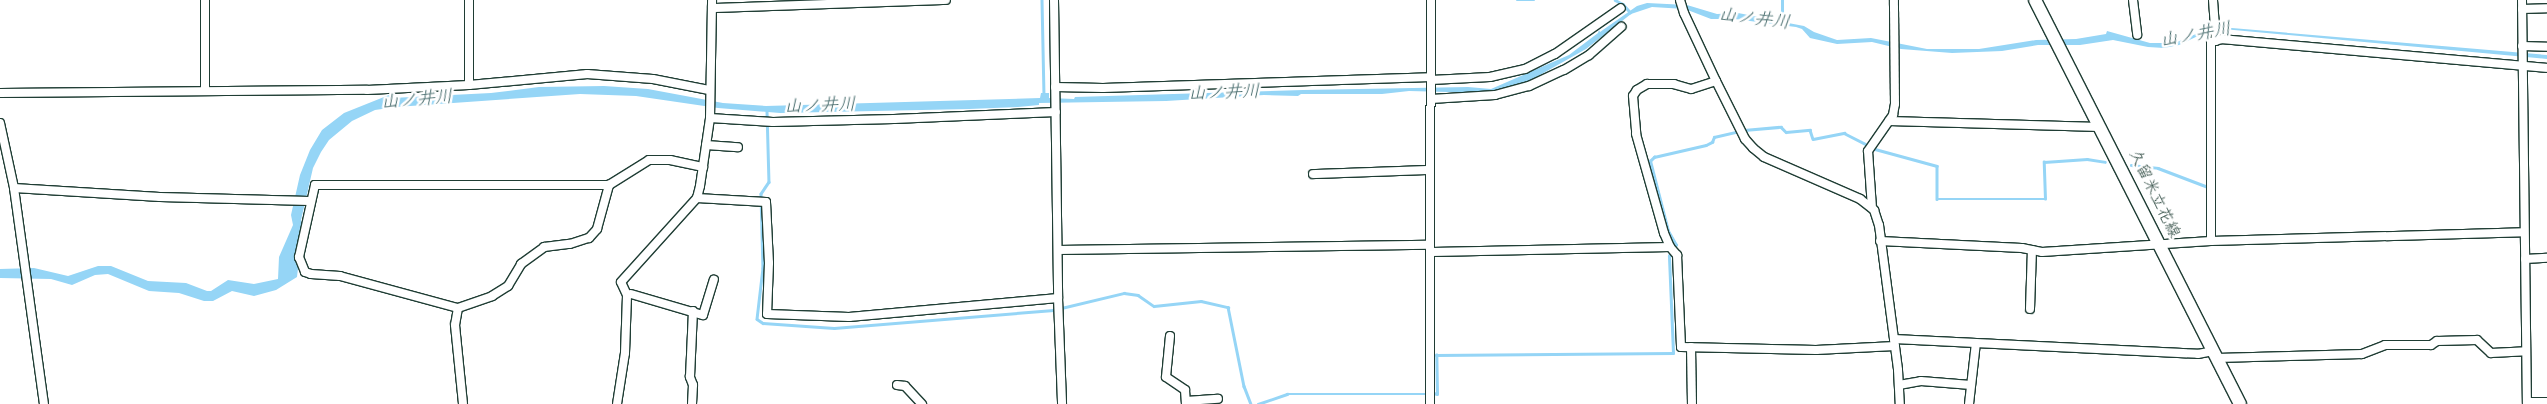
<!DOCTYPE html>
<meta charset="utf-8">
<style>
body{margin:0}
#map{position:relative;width:2547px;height:404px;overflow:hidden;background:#fff;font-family:"Gochi Hand","Klee One",sans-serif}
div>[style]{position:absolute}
.water>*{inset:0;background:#95d5f6}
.stream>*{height:2.5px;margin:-1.25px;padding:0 1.25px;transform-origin:1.25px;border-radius:1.25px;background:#95d5f6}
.roads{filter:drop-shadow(1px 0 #1f3d34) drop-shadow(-1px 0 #1f3d34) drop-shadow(0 1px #1f3d34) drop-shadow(0 -1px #1f3d34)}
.minor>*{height:8px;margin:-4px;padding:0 4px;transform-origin:4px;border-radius:4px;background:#fff}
.primary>*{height:12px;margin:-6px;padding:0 6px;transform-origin:6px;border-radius:6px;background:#fff}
span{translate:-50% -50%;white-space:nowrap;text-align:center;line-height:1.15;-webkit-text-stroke:5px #fff;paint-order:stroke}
.street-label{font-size:16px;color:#1f3d34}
.water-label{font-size:18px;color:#3c6364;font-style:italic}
</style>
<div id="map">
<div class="water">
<i style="clip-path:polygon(1647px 3px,1687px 5px,1717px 14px,1738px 13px,1780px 21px,1781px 17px,1783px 22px,1804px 26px,1814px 32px,1837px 40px,1871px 38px,1927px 49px,1979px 49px,2036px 40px,2076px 39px,2106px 34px,2107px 31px,2150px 43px,2165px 43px,2177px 42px,2210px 28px,2220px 27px,2547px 55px,2547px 59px,2223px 29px,2200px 35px,2179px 45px,2164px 48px,2148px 47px,2113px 40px,2080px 45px,2038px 45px,2002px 51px,1952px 53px,1901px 49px,1872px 42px,1837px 44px,1810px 38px,1802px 29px,1796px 27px,1735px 19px,1711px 19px,1685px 9px,1652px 7px,1631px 14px,1586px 49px,1524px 84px,1486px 93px,1409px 91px,1382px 94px,1301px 94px,1298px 96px,1264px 95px,1166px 101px,1039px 103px,1039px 105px,1018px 107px,969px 109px,780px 113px,718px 108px,636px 96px,580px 94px,396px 107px,375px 110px,352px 121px,329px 140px,321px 152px,313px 168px,301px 220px,303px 225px,297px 277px,276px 290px,254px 296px,232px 291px,213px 301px,204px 301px,179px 293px,149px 291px,108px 274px,95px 275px,72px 285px,51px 279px,0 278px,0 269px,34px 268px,68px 276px,98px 266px,111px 266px,148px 281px,186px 283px,207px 291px,211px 291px,228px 280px,254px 284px,278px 279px,279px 257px,293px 225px,291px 215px,300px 175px,310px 150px,322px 130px,344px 113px,389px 95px,392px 98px,491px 93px,539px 87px,604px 86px,648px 89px,723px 103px,766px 106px,1040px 98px,1041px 93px,1049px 93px,1049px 98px,1074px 99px,1075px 97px,1303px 90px,1468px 87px,1491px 89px,1569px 55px,1598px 33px,1599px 30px,1600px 32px,1637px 6px)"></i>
</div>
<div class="stream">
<i style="left:1042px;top:0;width:95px;rotate:88.8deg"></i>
<i style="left:1517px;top:0;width:17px"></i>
<i style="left:1615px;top:0;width:9px;rotate:27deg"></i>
<i style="left:1623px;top:4px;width:11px;rotate:49deg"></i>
<i style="left:1782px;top:21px;width:21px;rotate:-90deg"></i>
<i style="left:767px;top:111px;width:71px;rotate:88.4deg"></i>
<i style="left:769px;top:182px;width:14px;rotate:124deg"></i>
<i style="left:761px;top:194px;width:74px;rotate:88.5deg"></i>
<i style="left:763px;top:268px;width:51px;rotate:96.7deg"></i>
<i style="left:757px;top:319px;width:7px;rotate:34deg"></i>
<i style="left:763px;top:323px;width:71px;rotate:4deg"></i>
<i style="left:834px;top:328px;width:220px;rotate:-4.7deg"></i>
<i style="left:1053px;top:310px;width:73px;rotate:-13.5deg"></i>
<i style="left:1124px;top:293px;width:14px;rotate:8deg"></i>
<i style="left:1138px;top:295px;width:19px;rotate:35deg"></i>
<i style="left:1154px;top:306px;width:47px;rotate:-6.1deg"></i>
<i style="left:1201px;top:301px;width:28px;rotate:13deg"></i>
<i style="left:1228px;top:307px;width:81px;rotate:78.6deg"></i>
<i style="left:1244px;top:386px;width:19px;rotate:69deg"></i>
<i style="left:2131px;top:165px;width:27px;rotate:6deg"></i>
<i style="left:2158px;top:168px;width:53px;rotate:20.8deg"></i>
<i style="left:1434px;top:393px;width:3px;rotate:18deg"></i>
<i style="left:1437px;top:394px;width:39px;rotate:-91deg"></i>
<i style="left:1436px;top:355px;width:237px;rotate:-0.5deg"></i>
<i style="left:1673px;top:353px;width:97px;rotate:-92.4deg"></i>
<i style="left:1669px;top:256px;width:13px;rotate:-58deg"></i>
<i style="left:1676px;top:245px;width:16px;rotate:-120deg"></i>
<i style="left:1668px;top:231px;width:72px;rotate:-104.4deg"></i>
<i style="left:1650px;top:161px;width:6px;rotate:-45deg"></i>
<i style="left:1654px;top:157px;width:53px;rotate:-13deg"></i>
<i style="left:1706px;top:145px;width:7px;rotate:-27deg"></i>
<i style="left:1712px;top:142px;width:5px;rotate:-68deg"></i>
<i style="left:1714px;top:137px;width:31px;rotate:-13deg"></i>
<i style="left:1744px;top:130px;width:37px;rotate:-5deg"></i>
<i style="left:1781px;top:127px;width:7px;rotate:45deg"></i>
<i style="left:1786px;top:132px;width:24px;rotate:-5deg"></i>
<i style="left:1810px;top:130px;width:9px;rotate:72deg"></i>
<i style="left:1813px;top:139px;width:32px;rotate:-11deg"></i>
<i style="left:1844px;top:133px;width:35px;rotate:27deg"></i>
<i style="left:1875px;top:149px;width:64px;rotate:15.3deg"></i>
<i style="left:1937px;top:166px;width:33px;rotate:90deg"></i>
<i style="left:1937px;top:199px;width:108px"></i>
<i style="left:2045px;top:199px;width:37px;rotate:-92deg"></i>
<i style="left:2044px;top:162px;width:43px;rotate:-4deg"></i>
<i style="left:2087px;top:159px;width:18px;rotate:9deg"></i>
<i style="left:1258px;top:404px;width:31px;rotate:-19deg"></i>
<i style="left:1287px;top:394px;width:138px"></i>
</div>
<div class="roads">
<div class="minor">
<i style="left:205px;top:0;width:91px;rotate:90deg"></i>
<i style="left:1054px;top:0;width:298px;rotate:89.2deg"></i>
<i style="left:1058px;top:298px;width:106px;rotate:87.8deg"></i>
<i style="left:1680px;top:0;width:14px;rotate:73deg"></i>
<i style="left:1684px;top:13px;width:75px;rotate:64.8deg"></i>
<i style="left:1716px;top:81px;width:65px;rotate:63.4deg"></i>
<i style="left:1745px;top:139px;width:12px;rotate:48deg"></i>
<i style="left:1753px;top:148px;width:14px;rotate:39deg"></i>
<i style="left:1764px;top:157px;width:105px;rotate:23.6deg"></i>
<i style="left:1860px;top:199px;width:18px;rotate:38deg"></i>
<i style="left:1874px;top:210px;width:16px;rotate:72deg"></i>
<i style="left:1879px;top:225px;width:146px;rotate:82.5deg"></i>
<i style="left:1898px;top:370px;width:34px;rotate:87deg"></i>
<i style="left:2133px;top:0;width:35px;rotate:83deg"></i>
<i style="left:2213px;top:0;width:41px;rotate:85.8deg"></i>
<i style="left:2522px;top:0;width:404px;rotate:89.3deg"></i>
<i style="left:712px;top:8px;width:234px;rotate:-2deg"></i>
<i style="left:2522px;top:9px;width:25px;rotate:-2deg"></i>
<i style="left:2522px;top:46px;width:25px;rotate:2deg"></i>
<i style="left:1431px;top:80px;width:59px;rotate:-2.9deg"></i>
<i style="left:1490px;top:77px;width:36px;rotate:-13deg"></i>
<i style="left:1525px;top:69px;width:34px;rotate:-27deg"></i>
<i style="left:1555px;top:54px;width:80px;rotate:-34.9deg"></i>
<i style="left:1716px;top:81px;width:26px;rotate:162deg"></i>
<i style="left:1691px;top:89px;width:18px;rotate:-164deg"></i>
<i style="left:1674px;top:84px;width:27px;rotate:180deg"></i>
<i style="left:1647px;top:84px;width:12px;rotate:149deg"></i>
<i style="left:1637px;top:90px;width:7px;rotate:124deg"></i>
<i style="left:1633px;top:96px;width:38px;rotate:85deg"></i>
<i style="left:1636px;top:134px;width:103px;rotate:74.2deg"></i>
<i style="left:1664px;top:233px;width:15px;rotate:67deg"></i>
<i style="left:1670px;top:247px;width:11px;rotate:49deg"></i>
<i style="left:1677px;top:255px;width:92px;rotate:87.5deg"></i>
<i style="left:1681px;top:347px;width:135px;rotate:1.3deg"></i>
<i style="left:1816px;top:350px;width:79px;rotate:-2.9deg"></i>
<i style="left:469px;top:85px;width:85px;rotate:-90deg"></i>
<i style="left:1055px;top:87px;width:48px;rotate:1.2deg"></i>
<i style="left:1103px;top:88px;width:328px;rotate:-1.9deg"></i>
<i style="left:0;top:93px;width:367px;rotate:-0.5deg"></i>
<i style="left:367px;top:90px;width:102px;rotate:-2.8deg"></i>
<i style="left:469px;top:85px;width:119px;rotate:-5.3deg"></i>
<i style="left:587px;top:74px;width:66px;rotate:4.3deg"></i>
<i style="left:653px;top:79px;width:57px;rotate:11.1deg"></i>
<i style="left:1431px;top:99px;width:64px;rotate:-3.6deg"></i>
<i style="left:1495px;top:95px;width:35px;rotate:-15deg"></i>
<i style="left:1529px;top:86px;width:38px;rotate:-25deg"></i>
<i style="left:1564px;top:70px;width:29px;rotate:-31deg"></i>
<i style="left:1589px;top:55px;width:43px;rotate:-41.2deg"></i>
<i style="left:710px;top:118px;width:63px;rotate:3.6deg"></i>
<i style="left:773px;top:122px;width:121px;rotate:-1.4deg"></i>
<i style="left:894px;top:119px;width:162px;rotate:-2.5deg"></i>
<i style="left:1889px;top:121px;width:211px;rotate:1.6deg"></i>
<i style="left:0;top:123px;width:66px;rotate:77.8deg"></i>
<i style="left:14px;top:188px;width:218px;rotate:82.1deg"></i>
<i style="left:706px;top:145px;width:32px;rotate:4deg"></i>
<i style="left:1313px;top:174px;width:117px;rotate:-2deg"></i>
<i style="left:609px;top:185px;width:294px;rotate:180deg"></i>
<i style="left:315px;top:185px;width:74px;rotate:102.5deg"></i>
<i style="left:299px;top:257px;width:16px;rotate:68deg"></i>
<i style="left:305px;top:272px;width:6px;rotate:18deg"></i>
<i style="left:311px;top:274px;width:29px;rotate:4deg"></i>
<i style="left:340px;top:276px;width:122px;rotate:15.2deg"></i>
<i style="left:458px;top:308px;width:36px;rotate:-19deg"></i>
<i style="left:492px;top:296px;width:19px;rotate:-32deg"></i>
<i style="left:508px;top:286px;width:26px;rotate:-59deg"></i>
<i style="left:521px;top:264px;width:29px;rotate:-36deg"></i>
<i style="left:544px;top:247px;width:26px;rotate:-7deg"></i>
<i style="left:570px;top:244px;width:20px;rotate:-18deg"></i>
<i style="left:589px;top:238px;width:12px;rotate:-48deg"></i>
<i style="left:597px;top:229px;width:46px;rotate:-74.7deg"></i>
<i style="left:609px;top:185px;width:47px;rotate:-32deg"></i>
<i style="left:649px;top:160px;width:21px"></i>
<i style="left:670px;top:160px;width:34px;rotate:12deg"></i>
<i style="left:14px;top:188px;width:146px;rotate:3.5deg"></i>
<i style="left:160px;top:197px;width:149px;rotate:1.5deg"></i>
<i style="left:697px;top:198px;width:69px;rotate:3.3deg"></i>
<i style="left:766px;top:202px;width:61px;rotate:87.2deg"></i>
<i style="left:769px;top:263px;width:51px;rotate:92.2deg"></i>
<i style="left:767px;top:314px;width:82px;rotate:2.1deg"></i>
<i style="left:849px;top:317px;width:210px;rotate:-5.2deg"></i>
<i style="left:1872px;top:208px;width:57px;rotate:-94deg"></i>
<i style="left:1868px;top:151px;width:44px;rotate:-55.2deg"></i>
<i style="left:1893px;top:115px;width:11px;rotate:-80deg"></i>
<i style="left:1895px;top:104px;width:104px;rotate:-90.6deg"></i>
<i style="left:1880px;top:241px;width:142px;rotate:2.8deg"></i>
<i style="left:2022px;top:248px;width:20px;rotate:11deg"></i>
<i style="left:2042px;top:252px;width:169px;rotate:-3.7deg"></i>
<i style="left:2211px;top:241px;width:313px;rotate:-1.6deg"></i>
<i style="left:2211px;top:241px;width:199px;rotate:-90deg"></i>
<i style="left:2211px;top:42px;width:11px;rotate:-15deg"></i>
<i style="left:2222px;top:39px;width:326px;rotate:5.1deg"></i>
<i style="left:1058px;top:250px;width:371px;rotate:-0.8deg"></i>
<i style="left:1432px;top:252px;width:238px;rotate:-1.2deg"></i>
<i style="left:2525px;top:259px;width:22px;rotate:-3deg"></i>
<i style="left:631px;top:294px;width:75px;rotate:16.3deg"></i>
<i style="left:703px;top:315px;width:37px;rotate:-73deg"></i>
<i style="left:458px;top:308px;width:17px;rotate:100deg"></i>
<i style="left:455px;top:325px;width:79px;rotate:84.2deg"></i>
<i style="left:2030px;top:309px;width:59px;rotate:-88.1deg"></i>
<i style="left:1170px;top:336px;width:41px;rotate:95.6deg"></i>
<i style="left:1166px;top:377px;width:23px;rotate:34deg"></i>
<i style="left:1185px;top:390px;width:14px;rotate:86deg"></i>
<i style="left:1894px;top:339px;width:304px;rotate:2.8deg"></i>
<i style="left:2198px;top:354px;width:15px;rotate:-11deg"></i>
<i style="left:1691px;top:347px;width:57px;rotate:89deg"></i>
<i style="left:2217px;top:358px;width:145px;rotate:-1.6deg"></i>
<i style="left:2362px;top:354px;width:25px;rotate:-21deg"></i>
<i style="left:2385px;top:345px;width:46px"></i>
<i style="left:2431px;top:345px;width:7px;rotate:-34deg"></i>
<i style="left:2437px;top:341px;width:40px;rotate:-1.4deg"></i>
<i style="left:2477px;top:340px;width:19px;rotate:43deg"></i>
<i style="left:2491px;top:353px;width:35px;rotate:-3deg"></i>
<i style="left:897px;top:385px;width:8px;rotate:7deg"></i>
<i style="left:905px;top:386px;width:25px;rotate:47deg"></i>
<i style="left:1899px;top:385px;width:22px;rotate:-10deg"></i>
<i style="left:1921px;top:381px;width:50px;rotate:4.6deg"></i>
<i style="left:1186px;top:401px;width:32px;rotate:-4deg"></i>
<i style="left:2527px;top:402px;width:20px"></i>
<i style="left:617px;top:404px;width:52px;rotate:-81.1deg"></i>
<i style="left:625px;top:353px;width:58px;rotate:-88deg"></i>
<i style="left:627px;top:295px;width:14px;rotate:-115deg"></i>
<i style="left:621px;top:282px;width:113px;rotate:-47.9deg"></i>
<i style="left:697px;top:198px;width:12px;rotate:-76deg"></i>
<i style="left:700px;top:186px;width:69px;rotate:-81.6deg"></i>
<i style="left:710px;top:118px;width:118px;rotate:-89deg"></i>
<i style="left:692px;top:404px;width:19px;rotate:-87deg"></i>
<i style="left:693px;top:385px;width:9px;rotate:-111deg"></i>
<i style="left:690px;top:377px;width:66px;rotate:-87.4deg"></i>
<i style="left:1430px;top:404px;width:404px;rotate:-89.9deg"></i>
<i style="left:1969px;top:404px;width:61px;rotate:-83.5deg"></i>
</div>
<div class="primary">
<i style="left:2035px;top:0;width:453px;rotate:63.1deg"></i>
</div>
</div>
<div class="street-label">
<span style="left:2152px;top:195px;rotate:64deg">久留米立花線</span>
</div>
<div class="water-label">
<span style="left:1754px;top:21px;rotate:7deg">山ノ井川</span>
<span style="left:2196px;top:37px;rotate:-10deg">山ノ井川</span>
<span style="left:1224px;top:95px;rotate:-2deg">山ノ井川</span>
<span style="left:417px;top:102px;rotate:-5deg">山ノ井川</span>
<span style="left:820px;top:108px;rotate:-2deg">山ノ井川</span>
</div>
</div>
